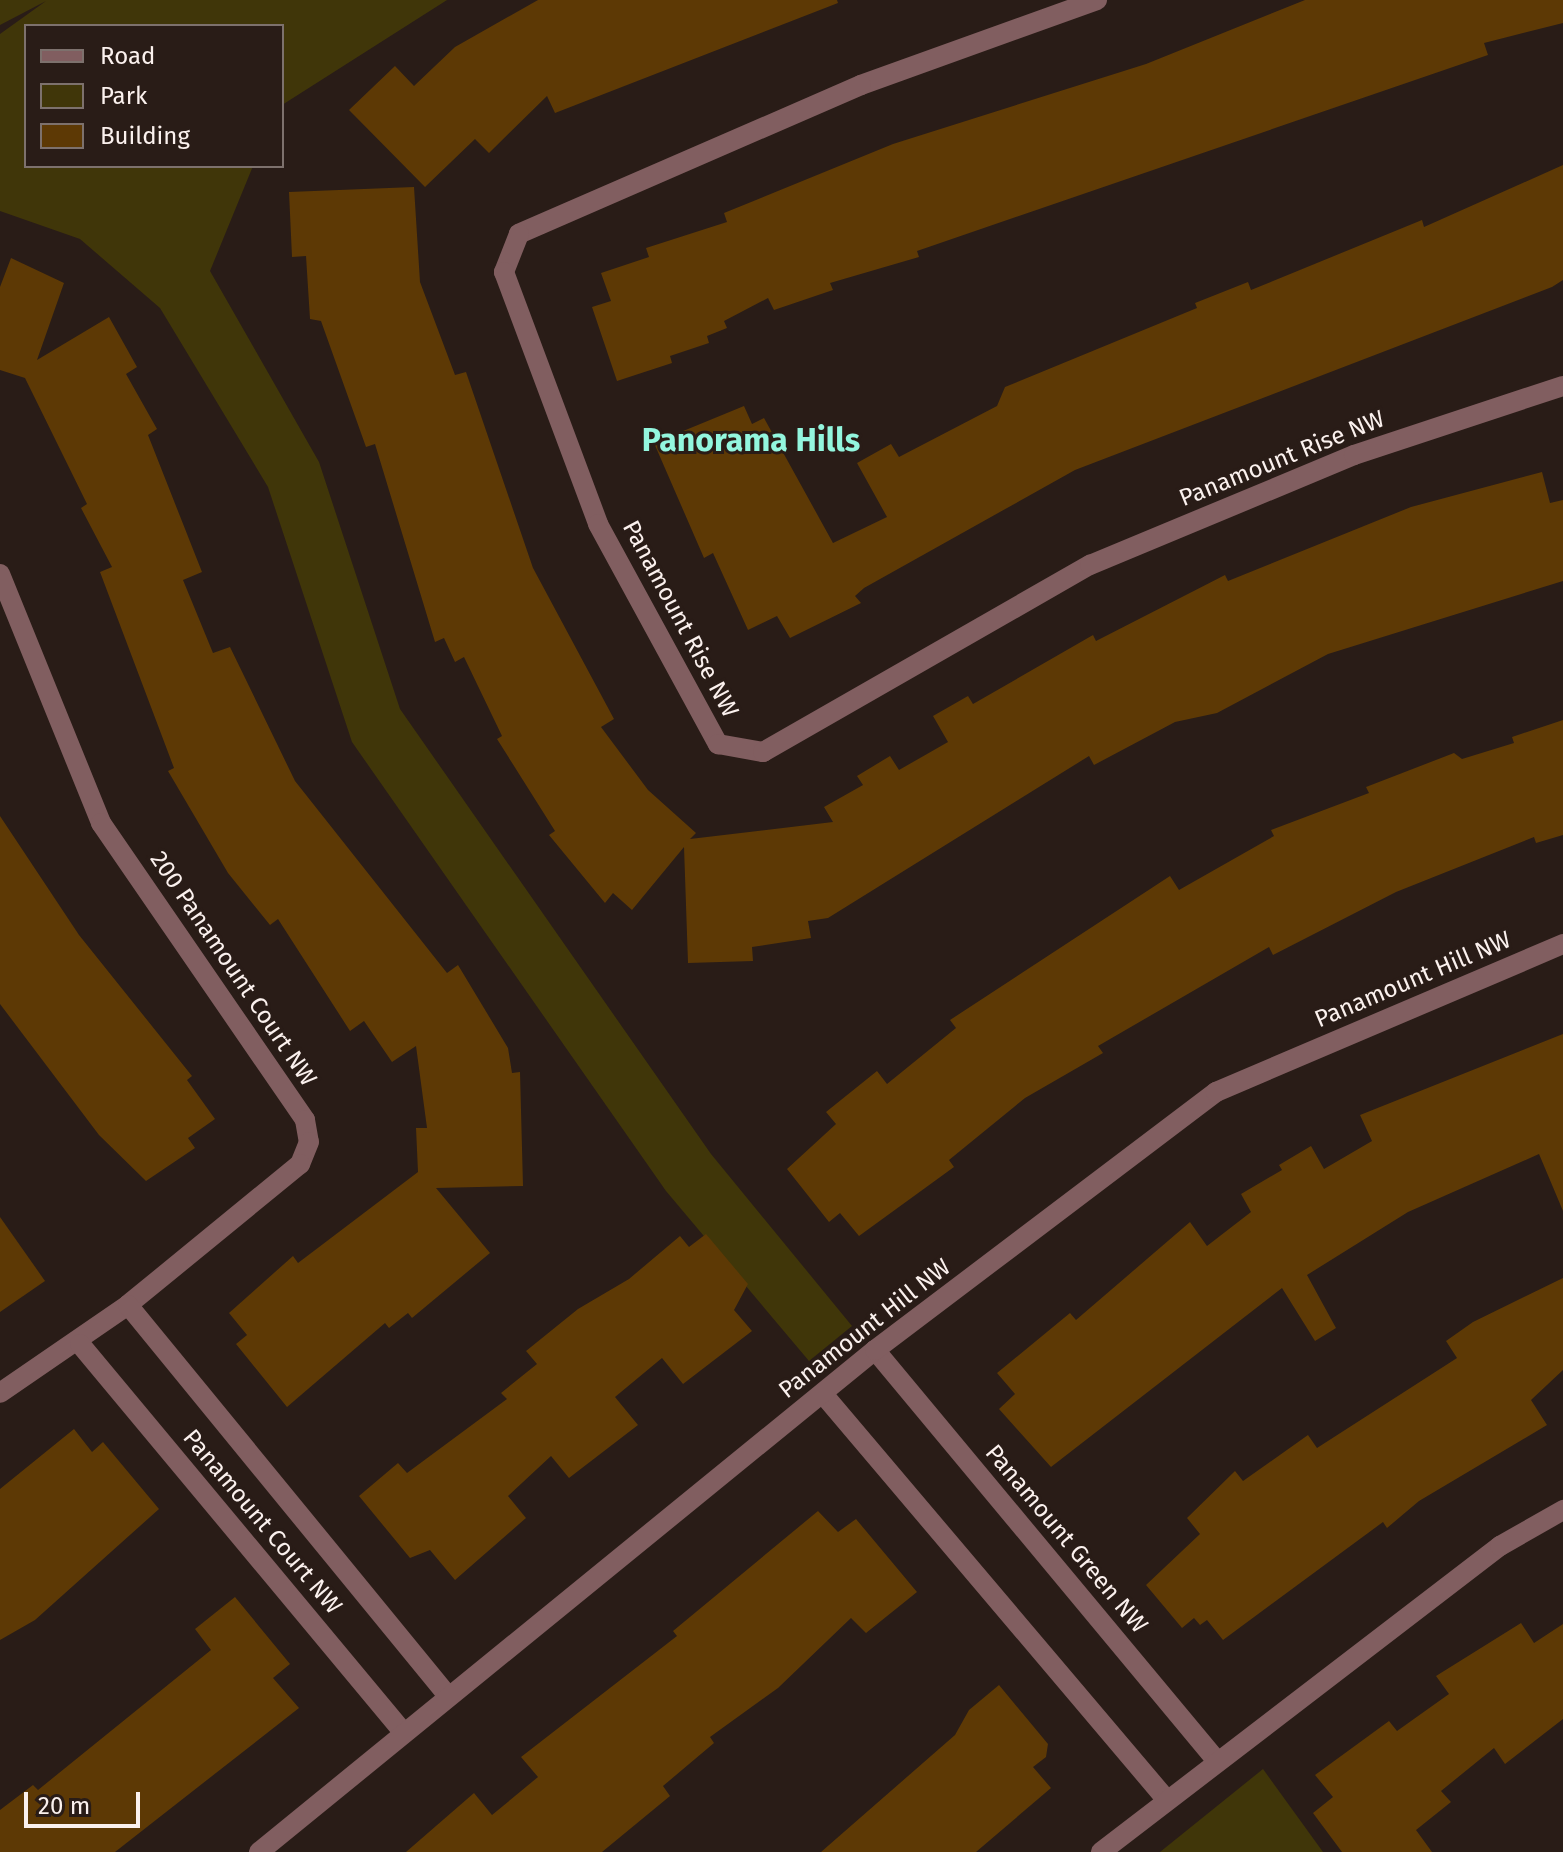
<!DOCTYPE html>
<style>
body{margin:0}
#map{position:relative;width:1563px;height:1852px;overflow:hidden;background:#291c17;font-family:"Fira Sans",sans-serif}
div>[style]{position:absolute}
.green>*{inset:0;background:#403609}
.building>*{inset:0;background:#5d3905}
.minor>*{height:20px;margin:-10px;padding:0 10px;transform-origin:10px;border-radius:10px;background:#815e60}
span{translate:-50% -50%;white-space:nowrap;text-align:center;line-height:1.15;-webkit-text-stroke:6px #291c17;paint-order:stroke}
.street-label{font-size:24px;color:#fbf1ee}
.district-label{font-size:32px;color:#93f6de;font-weight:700}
.legend{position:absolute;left:24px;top:24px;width:260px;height:144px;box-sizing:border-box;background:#291c17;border:2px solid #7d716d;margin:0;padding:10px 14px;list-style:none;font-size:24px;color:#fbf1ee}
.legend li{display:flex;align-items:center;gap:16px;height:40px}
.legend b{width:40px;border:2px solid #7d716d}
.scale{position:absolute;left:24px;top:1792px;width:116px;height:36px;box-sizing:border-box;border:4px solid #fbf1ee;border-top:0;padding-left:10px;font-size:24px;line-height:28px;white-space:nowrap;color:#fbf1ee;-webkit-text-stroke:6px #291c17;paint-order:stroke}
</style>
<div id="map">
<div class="green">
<i style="clip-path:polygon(0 0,447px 0,282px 105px,282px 26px,26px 26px,26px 166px,253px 166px,210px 271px,319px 462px,400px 709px,711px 1154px,852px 1326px,809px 1361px,666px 1191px,352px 742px,268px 487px,160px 308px,80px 239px,0 211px,0 34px,46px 1px,0 25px)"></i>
<i style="clip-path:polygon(1263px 1769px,1323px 1852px,1160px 1852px)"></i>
</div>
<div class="building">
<i style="clip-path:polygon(538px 0,837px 0,838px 3px,555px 113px,547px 96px,489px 153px,475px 139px,425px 187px,349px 110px,395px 66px,414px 86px,455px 47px)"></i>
<i style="clip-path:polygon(1305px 0,1563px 0,1563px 23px,1484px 43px,1488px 55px,917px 251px,919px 257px,830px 283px,833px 290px,774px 310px,768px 298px,724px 321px,727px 328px,707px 336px,709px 343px,670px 356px,672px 363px,617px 381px,592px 307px,611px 301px,601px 273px,649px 257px,646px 248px,727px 222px,724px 213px,893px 144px,1146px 64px)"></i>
<i style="clip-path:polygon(1563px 165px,1563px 280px,1552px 287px,1075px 470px,864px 588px,855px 596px,861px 603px,790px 638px,777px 616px,748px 630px,713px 553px,704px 558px,654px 443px,744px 406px,752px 424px,764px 418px,833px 543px,887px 517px,857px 463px,891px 444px,899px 457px,997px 406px,1005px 387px,1197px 308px,1195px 303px,1248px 282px,1251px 290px,1422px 220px,1424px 227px)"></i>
<i style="clip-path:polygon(414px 187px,420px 282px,455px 375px,466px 372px,533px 568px,614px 719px,601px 727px,648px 790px,696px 833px,690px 839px,833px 822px,824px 807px,863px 785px,857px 776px,890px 756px,899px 770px,948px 742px,933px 716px,968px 696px,973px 704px,1093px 635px,1096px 641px,1225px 575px,1228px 581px,1411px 507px,1542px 472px,1550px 503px,1563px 500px,1563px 581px,1328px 654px,1217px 713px,1175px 722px,1094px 765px,1089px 756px,828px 918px,808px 921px,811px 938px,752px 947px,753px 961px,688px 963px,684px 847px,632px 910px,613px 893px,605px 903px,549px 835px,555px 831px,497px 739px,502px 736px,464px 657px,455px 662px,444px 638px,435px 642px,375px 444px,366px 447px,321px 321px,310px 319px,306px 256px,292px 257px,289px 192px)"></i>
<i style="clip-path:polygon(11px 258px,64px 283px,37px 360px,109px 317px,137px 367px,126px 374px,157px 429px,148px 435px,202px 572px,183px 580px,213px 653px,230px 647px,295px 781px,447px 973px,458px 965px,508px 1048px,512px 1073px,520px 1072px,523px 1186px,436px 1188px,490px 1253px,412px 1318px,408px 1313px,389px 1328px,385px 1323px,287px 1407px,236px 1344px,247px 1335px,229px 1313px,293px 1256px,298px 1263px,418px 1172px,416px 1128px,427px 1128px,416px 1046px,392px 1062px,364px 1021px,350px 1031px,278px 919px,270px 925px,228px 873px,168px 771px,174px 768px,100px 572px,112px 567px,81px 508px,87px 504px,25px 378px,0 370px,0 287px)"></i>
<i style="clip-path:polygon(1563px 720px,1563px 835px,1536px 843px,1534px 837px,1396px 892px,1273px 955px,1269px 947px,1098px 1046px,1103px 1053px,1025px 1098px,949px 1160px,954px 1167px,859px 1236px,840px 1213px,829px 1222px,787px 1169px,836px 1124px,826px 1112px,877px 1071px,887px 1084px,956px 1028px,950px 1020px,1170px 876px,1179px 890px,1274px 836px,1271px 830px,1369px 793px,1366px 787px,1454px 753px,1462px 759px,1514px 743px,1512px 737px)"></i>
<i style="clip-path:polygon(0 816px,79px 935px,192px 1076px,187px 1080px,215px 1119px,188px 1138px,195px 1148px,146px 1181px,99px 1135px,0 1004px)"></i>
<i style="clip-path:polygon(1563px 1034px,1563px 1211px,1539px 1154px,1408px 1212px,1307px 1275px,1336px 1328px,1315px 1341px,1282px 1288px,1051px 1467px,999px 1409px,1015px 1394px,997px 1373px,1070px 1313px,1076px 1320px,1190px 1222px,1207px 1246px,1251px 1212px,1241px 1194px,1282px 1170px,1279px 1165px,1311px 1146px,1324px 1169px,1372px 1141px,1360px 1115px)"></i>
<i style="clip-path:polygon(0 1217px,45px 1281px,0 1312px)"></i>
<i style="clip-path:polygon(706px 1234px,748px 1284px,734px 1310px,752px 1331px,683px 1384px,662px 1358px,615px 1397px,638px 1425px,569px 1478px,551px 1456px,508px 1496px,526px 1518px,455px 1580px,430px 1550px,410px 1558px,359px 1496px,398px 1463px,407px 1473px,507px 1399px,501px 1393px,537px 1364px,526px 1351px,578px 1309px,629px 1279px,680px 1236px,689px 1247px)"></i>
<i style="clip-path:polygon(1563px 1278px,1563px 1370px,1531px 1400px,1547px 1425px,1419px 1501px,1387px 1528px,1383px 1522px,1223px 1640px,1207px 1620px,1200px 1625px,1194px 1618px,1182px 1628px,1146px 1585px,1200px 1534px,1187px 1518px,1235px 1471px,1243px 1481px,1308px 1435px,1317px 1448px,1457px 1358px,1446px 1341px,1473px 1322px)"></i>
<i style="clip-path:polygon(74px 1429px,92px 1452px,103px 1442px,159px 1509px,35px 1620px,0 1640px,0 1489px)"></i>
<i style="clip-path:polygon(818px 1511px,838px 1532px,856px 1519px,917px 1592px,866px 1633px,851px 1618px,778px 1688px,710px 1737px,714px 1743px,663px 1786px,670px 1796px,602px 1852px,406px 1852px,474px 1793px,492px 1815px,538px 1777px,521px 1757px,677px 1636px,673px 1631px)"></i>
<i style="clip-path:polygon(235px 1597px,290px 1664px,273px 1678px,299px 1708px,115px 1852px,0 1852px,0 1810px,33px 1785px,38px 1790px,211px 1650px,195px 1629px)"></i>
<i style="clip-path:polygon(1521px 1623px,1534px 1643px,1563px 1624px,1563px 1719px,1505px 1764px,1494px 1748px,1441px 1791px,1451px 1802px,1416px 1830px,1432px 1852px,1342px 1852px,1313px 1813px,1333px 1797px,1315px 1775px,1389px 1721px,1397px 1731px,1449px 1694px,1436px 1676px)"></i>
<i style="clip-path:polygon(999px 1685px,1048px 1744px,1046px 1757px,1033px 1767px,1051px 1788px,976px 1852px,821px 1852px,955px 1735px,969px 1710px)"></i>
</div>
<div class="minor">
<i style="left:1097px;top:0;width:251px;rotate:160.2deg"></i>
<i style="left:861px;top:85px;width:373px;rotate:156.5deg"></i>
<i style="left:519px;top:234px;width:41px;rotate:111.5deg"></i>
<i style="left:504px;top:272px;width:269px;rotate:69.5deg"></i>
<i style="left:598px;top:524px;width:251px;rotate:61.4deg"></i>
<i style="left:718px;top:744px;width:46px;rotate:10.1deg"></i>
<i style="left:763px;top:752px;width:377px;rotate:-29.8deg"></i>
<i style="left:1090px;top:565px;width:286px;rotate:-22.6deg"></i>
<i style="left:1354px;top:455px;width:220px;rotate:-18.3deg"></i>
<i style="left:0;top:574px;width:269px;rotate:67.9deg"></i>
<i style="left:101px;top:823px;width:360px;rotate:55.5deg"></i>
<i style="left:305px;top:1120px;width:22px;rotate:80deg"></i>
<i style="left:309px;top:1142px;width:24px;rotate:112deg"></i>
<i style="left:300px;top:1164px;width:222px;rotate:140.7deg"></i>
<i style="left:128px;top:1305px;width:155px;rotate:145.5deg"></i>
<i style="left:128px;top:1305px;width:505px;rotate:50.7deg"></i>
<i style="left:80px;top:1344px;width:506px;rotate:50.21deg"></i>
<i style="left:875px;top:1350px;width:535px;rotate:50.24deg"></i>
<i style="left:823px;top:1394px;width:531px;rotate:49.74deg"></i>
<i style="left:259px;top:1852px;width:795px;rotate:-39.18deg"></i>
<i style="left:875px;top:1350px;width:428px;rotate:-37.1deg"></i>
<i style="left:1216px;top:1092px;width:377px;rotate:-23.1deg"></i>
<i style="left:1101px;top:1852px;width:503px;rotate:-37.49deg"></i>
<i style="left:1500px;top:1546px;width:73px;rotate:-29.7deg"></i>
</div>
<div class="street-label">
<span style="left:1282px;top:459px;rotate:-22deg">Panamount Rise NW</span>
<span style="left:680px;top:619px;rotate:62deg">Panamount Rise NW</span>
<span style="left:233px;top:969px;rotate:56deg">200 Panamount Court NW</span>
<span style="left:1413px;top:980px;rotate:-23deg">Panamount Hill NW</span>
<span style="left:865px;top:1329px;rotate:-38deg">Panamount Hill NW</span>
<span style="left:262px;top:1522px;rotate:50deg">Panamount Court NW</span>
<span style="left:1066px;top:1539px;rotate:50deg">Panamount Green NW</span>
</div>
<div class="district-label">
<span style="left:751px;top:440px">Panorama Hills</span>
</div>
<ul class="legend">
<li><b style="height:10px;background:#815e60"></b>Road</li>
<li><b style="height:22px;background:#403609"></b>Park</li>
<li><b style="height:22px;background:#5d3905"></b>Building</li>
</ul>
<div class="scale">20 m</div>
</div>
